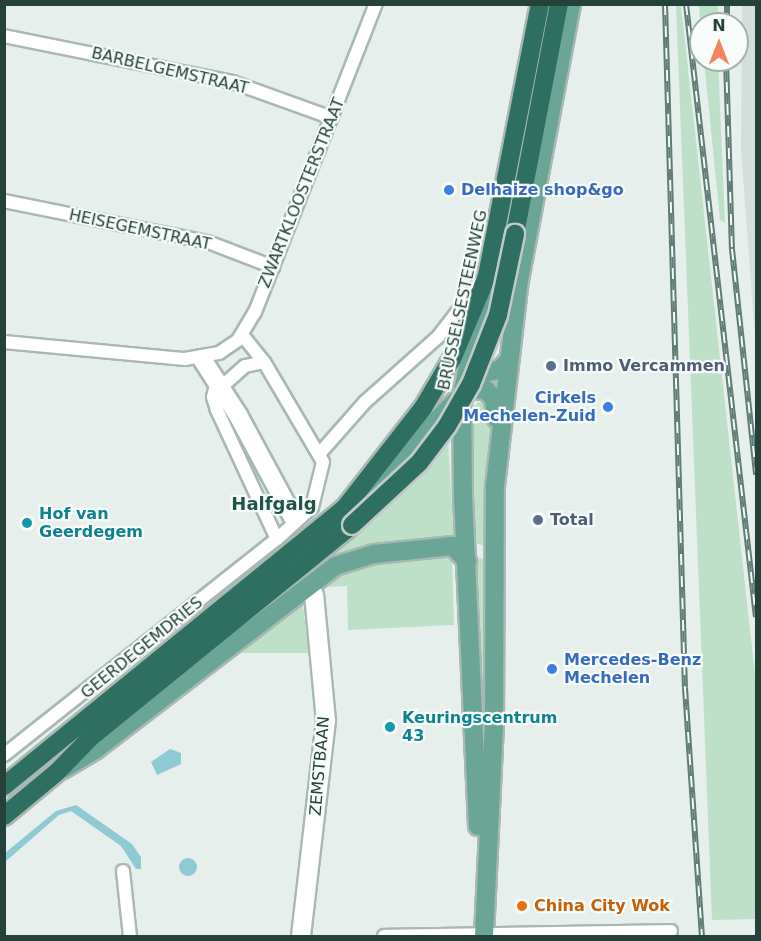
<!DOCTYPE html>
<style>
body{margin:0}
#map{position:relative;width:761px;height:941px;overflow:hidden;background:#e6efeb;font-family:"DejaVu Sans",sans-serif}
div>[style]{position:absolute}
.built>*{inset:0;background:#d4dfda}
.green>*{inset:0;background:#bfe0c8}
.water>*{inset:0;background:#8ec9d4}
.round{border-radius:50%}
.secondary-tunnel>*{height:18px;margin-top:-9px;transform-origin:0;background:repeating-linear-gradient(90deg,#bfccc8 0 18px,transparent 0 27px)}
.roads{filter:drop-shadow(2px 0 #a8b8b2) drop-shadow(-2px 0 #a8b8b2) drop-shadow(0 2px #a8b8b2) drop-shadow(0 -2px #a8b8b2)}
.street>*{height:12px;margin:-6px;padding:0 6px;transform-origin:6px;border-radius:6px;background:#fff}
.secondary>*{height:18px;margin:-9px;padding:0 9px;transform-origin:9px;border-radius:9px;background:#fff}
.primary>*{height:18px;margin:-9px;padding:0 9px;transform-origin:9px;border-radius:9px;background:#6aa596}
.highway>*{height:18px;margin:-9px;padding:0 9px;transform-origin:9px;border-radius:9px;background:#2f6f62}
.rail>*{height:6px;margin-top:-3px;transform-origin:0;background:repeating-linear-gradient(90deg,#f7fbf9 0 11px,#5f7d75 0 22px);box-sizing:border-box;border-block:2px solid #5f7d75}
.bridges{filter:drop-shadow(2px 0 #c2cac8) drop-shadow(-2px 0 #c2cac8) drop-shadow(0 2px #c2cac8) drop-shadow(0 -2px #c2cac8)}
.highway-bridge>*{height:18px;margin:-9px;padding:0 9px;transform-origin:9px;border-radius:9px;background:#2f6f62}
.dots>*{width:16px;height:16px;translate:-50% -50%;box-sizing:border-box;border:3px solid #f7fbf9;border-radius:50%}
span{translate:-50% -50%;white-space:nowrap;text-align:center;line-height:1.15;-webkit-text-stroke:4.5px #f7fbf9;paint-order:stroke}
.street-label{font-size:16px;color:#24423a}
.shop-label{font-size:16px;color:#366cbe;font-weight:700}
.left{translate:0 -50%;text-align:left}
.right{translate:-100% -50%;text-align:right}
.service-label{font-size:16px;color:#4e5e75;font-weight:700}
.culture-label{font-size:16px;color:#0d838f;font-weight:700}
.food-label{font-size:16px;color:#c56008;font-weight:700}
.neighbourhood-label{font-size:18px;color:#1f5548;font-weight:700}
.frame{position:absolute;inset:0;border:6px solid #24423a;pointer-events:none}
.north{position:absolute;left:689px;top:12px;width:60px;height:60px;box-sizing:border-box;background:#f7fbf9;border:2px solid #a3b1ad;border-radius:50%;rotate:0deg;font-size:16px;font-weight:700;line-height:24px;text-align:center;color:#24423a}
.north::after{content:'';display:block;margin:auto;width:21px;height:27px;background:#f4845f;clip-path:polygon(50% 0,100% 100%,50% 72%,0 100%)}
</style>
<div id="map">
<div class="built">
<i style="clip-path:polygon(742px 5px,756px 5px,756px 351px,741px 149px)"></i>
</div>
<div class="green">
<i style="clip-path:polygon(676px 5px,681px 5px,756px 684px,756px 919px,712px 920px)"></i>
<i style="clip-path:polygon(699px 5px,718px 5px,718px 24px,701px 24px,701px 35px)"></i>
<i style="clip-path:polygon(704px 60px,718px 60px,725px 223px,720px 220px)"></i>
<i style="clip-path:polygon(478px 402px,486px 404px,491px 416px,486px 547px,476px 543px,472px 533px,471px 410px)"></i>
<i style="clip-path:polygon(448px 440px,454px 539px,398px 546px,366px 544px,317px 565px,407px 487px)"></i>
<i style="clip-path:polygon(444px 551px,452px 556px,454px 625px,348px 630px,347px 586px,325px 587px,323px 580px,358px 564px)"></i>
<i style="clip-path:polygon(473px 555px,490px 562px,486px 736px,482px 739px)"></i>
<i style="clip-path:polygon(302px 598px,309px 653px,234px 653px)"></i>
</div>
<div class="water">
<i style="clip-path:polygon(170px 749px,181px 753px,181px 764px,157px 775px,151px 762px)"></i>
<i style="clip-path:polygon(76px 805px,132px 844px,141px 857px,141px 869px,136px 869px,121px 846px,71px 811px,59px 815px,5px 862px,5px 853px,56px 811px)"></i>
<i class="round" style="left:179px;top:858px;width:18px;height:18px"></i>
</div>
<div class="secondary-tunnel">
<i style="left:293px;top:517px;width:81px;rotate:74.9deg"></i>
</div>
<div class="roads">
<div class="street">
<i style="left:4px;top:36px;width:233px;rotate:11.4deg"></i>
<i style="left:232px;top:82px;width:106px;rotate:19.8deg"></i>
<i style="left:4px;top:201px;width:208px;rotate:11.4deg"></i>
<i style="left:208px;top:242px;width:70px;rotate:21deg"></i>
<i style="left:4px;top:342px;width:182px;rotate:5.4deg"></i>
<i style="left:185px;top:359px;width:35px;rotate:-10deg"></i>
<i style="left:219px;top:353px;width:23px;rotate:-34deg"></i>
<i style="left:238px;top:340px;width:33px;rotate:-59deg"></i>
<i style="left:255px;top:312px;width:331px;rotate:-68.6deg"></i>
<i style="left:227px;top:382px;width:24px;rotate:-42deg"></i>
<i style="left:245px;top:366px;width:19px;rotate:-12deg"></i>
<i style="left:216px;top:385px;width:12px;rotate:104deg"></i>
<i style="left:213px;top:397px;width:14px;rotate:73deg"></i>
<i style="left:217px;top:410px;width:142px;rotate:65.1deg"></i>
<i style="left:320px;top:453px;width:68px;rotate:-48.6deg"></i>
<i style="left:365px;top:402px;width:98px;rotate:-41.7deg"></i>
<i style="left:438px;top:337px;width:72px;rotate:-52.3deg"></i>
<i style="left:4px;top:755px;width:348px;rotate:-38.4deg"></i>
<i style="left:277px;top:539px;width:47px;rotate:-42.4deg"></i>
<i style="left:312px;top:507px;width:46px;rotate:-76.3deg"></i>
<i style="left:323px;top:462px;width:116px;rotate:-120.5deg"></i>
<i style="left:264px;top:362px;width:35px;rotate:-129deg"></i>
<i style="left:123px;top:871px;width:65px;rotate:83.9deg"></i>
<i style="left:384px;top:936px;width:287px;rotate:-1deg"></i>
</div>
<div class="secondary">
<i style="left:202px;top:359px;width:67px;rotate:57.3deg"></i>
<i style="left:238px;top:415px;width:116px;rotate:61.7deg"></i>
<i style="left:301px;top:936px;width:216px;rotate:-83.4deg"></i>
<i style="left:326px;top:721px;width:127px;rotate:-95.4deg"></i>
</div>
<div class="primary">
<i style="left:472px;top:356px;width:11px;rotate:68deg"></i>
<i style="left:476px;top:366px;width:13px;rotate:29deg"></i>
<i style="left:487px;top:372px;width:13px;rotate:-9deg"></i>
<i style="left:500px;top:370px;width:13px;rotate:-48deg"></i>
<i style="left:357px;top:499px;width:148px;rotate:-44.7deg"></i>
<i style="left:462px;top:395px;width:12px;rotate:-31deg"></i>
<i style="left:472px;top:389px;width:14px;rotate:4deg"></i>
<i style="left:486px;top:390px;width:12px;rotate:48deg"></i>
<i style="left:494px;top:399px;width:19px;rotate:84deg"></i>
<i style="left:63px;top:769px;width:39px;rotate:-31deg"></i>
<i style="left:96px;top:749px;width:301px;rotate:-37.4deg"></i>
<i style="left:335px;top:566px;width:41px;rotate:-17.1deg"></i>
<i style="left:374px;top:554px;width:79px;rotate:-5.8deg"></i>
<i style="left:453px;top:546px;width:21px;rotate:47deg"></i>
<i style="left:478px;top:826px;width:326px;rotate:-92.6deg"></i>
<i style="left:463px;top:500px;width:105px;rotate:-90.5deg"></i>
<i style="left:462px;top:395px;width:101px;rotate:-77.5deg"></i>
<i style="left:484px;top:936px;width:210px;rotate:-87.3deg"></i>
<i style="left:494px;top:726px;width:240px;rotate:-89.8deg"></i>
<i style="left:495px;top:486px;width:207px;rotate:-83.4deg"></i>
<i style="left:519px;top:280px;width:281px;rotate:-79.3deg"></i>
</div>
<div class="highway">
<i style="left:515px;top:234px;width:234px;rotate:-79.2deg"></i>
<i style="left:4px;top:786px;width:439px;rotate:-39.2deg"></i>
<i style="left:344px;top:509px;width:128px;rotate:-52deg"></i>
<i style="left:423px;top:408px;width:57px;rotate:-59.4deg"></i>
<i style="left:452px;top:359px;width:90px;rotate:-67.1deg"></i>
<i style="left:487px;top:276px;width:277px;rotate:-79deg"></i>
<i style="left:4px;top:816px;width:67px;rotate:-39.6deg"></i>
<i style="left:56px;top:773px;width:50px;rotate:-45.8deg"></i>
<i style="left:91px;top:737px;width:336px;rotate:-39.1deg"></i>
</div>
</div>
<div class="rail">
<i style="left:665px;top:4px;width:684px;rotate:88.33deg"></i>
<i style="left:685px;top:688px;width:249px;rotate:86.1deg"></i>
<i style="left:686px;top:4px;width:617px;rotate:83.49deg"></i>
<i style="left:727px;top:24px;width:20px;rotate:-90deg"></i>
<i style="left:726px;top:60px;width:189px;rotate:88.2deg"></i>
<i style="left:732px;top:249px;width:227px;rotate:83.9deg"></i>
</div>
<div class="bridges">
<div class="highway-bridge">
<i style="left:352px;top:525px;width:91px;rotate:-42.8deg"></i>
<i style="left:419px;top:463px;width:46px;rotate:-52.9deg"></i>
<i style="left:447px;top:426px;width:48px;rotate:-60.3deg"></i>
<i style="left:471px;top:384px;width:74px;rotate:-68.6deg"></i>
<i style="left:498px;top:315px;width:83px;rotate:-78.1deg"></i>
</div>
</div>
<div class="dots">
<i style="left:449px;top:190px;background:#3f7fe0"></i>
<i style="left:551px;top:366px;background:#5c6f8a"></i>
<i style="left:608px;top:407px;background:#3f7fe0"></i>
<i style="left:538px;top:520px;background:#5c6f8a"></i>
<i style="left:27px;top:523px;background:#0f9aa8"></i>
<i style="left:552px;top:669px;background:#3f7fe0"></i>
<i style="left:390px;top:727px;background:#0f9aa8"></i>
<i style="left:522px;top:906px;background:#e8710a"></i>
</div>
<div class="street-label">
<span style="left:170px;top:71px;rotate:13deg">BARBELGEMSTRAAT</span>
<span style="left:302px;top:193px;rotate:-68deg">ZWARTKLOOSTERSTRAAT</span>
<span style="left:140px;top:230px;rotate:12deg">HEISEGEMSTRAAT</span>
<span style="left:463px;top:300px;rotate:-78deg">BRUSSELSESTEENWEG</span>
<span style="left:142px;top:648px;rotate:-39deg">GEERDEGEMDRIES</span>
<span style="left:320px;top:766px;rotate:-85deg">ZEMSTBAAN</span>
</div>
<div class="shop-label">
<span class="left" style="left:461px;top:190px">Delhaize shop&amp;go</span>
<span class="right" style="left:596px;top:407px">Cirkels<br>Mechelen-Zuid</span>
<span class="left" style="left:564px;top:669px">Mercedes-Benz<br>Mechelen</span>
</div>
<div class="service-label">
<span class="left" style="left:563px;top:366px">Immo Vercammen</span>
<span class="left" style="left:550px;top:520px">Total</span>
</div>
<div class="culture-label">
<span class="left" style="left:39px;top:523px">Hof van<br>Geerdegem</span>
<span class="left" style="left:402px;top:727px">Keuringscentrum<br>43</span>
</div>
<div class="food-label">
<span class="left" style="left:534px;top:906px">China City Wok</span>
</div>
<div class="neighbourhood-label">
<span style="left:274px;top:504px">Halfgalg</span>
</div>
<div class="frame"></div>
<div class="north">N</div>
</div>
